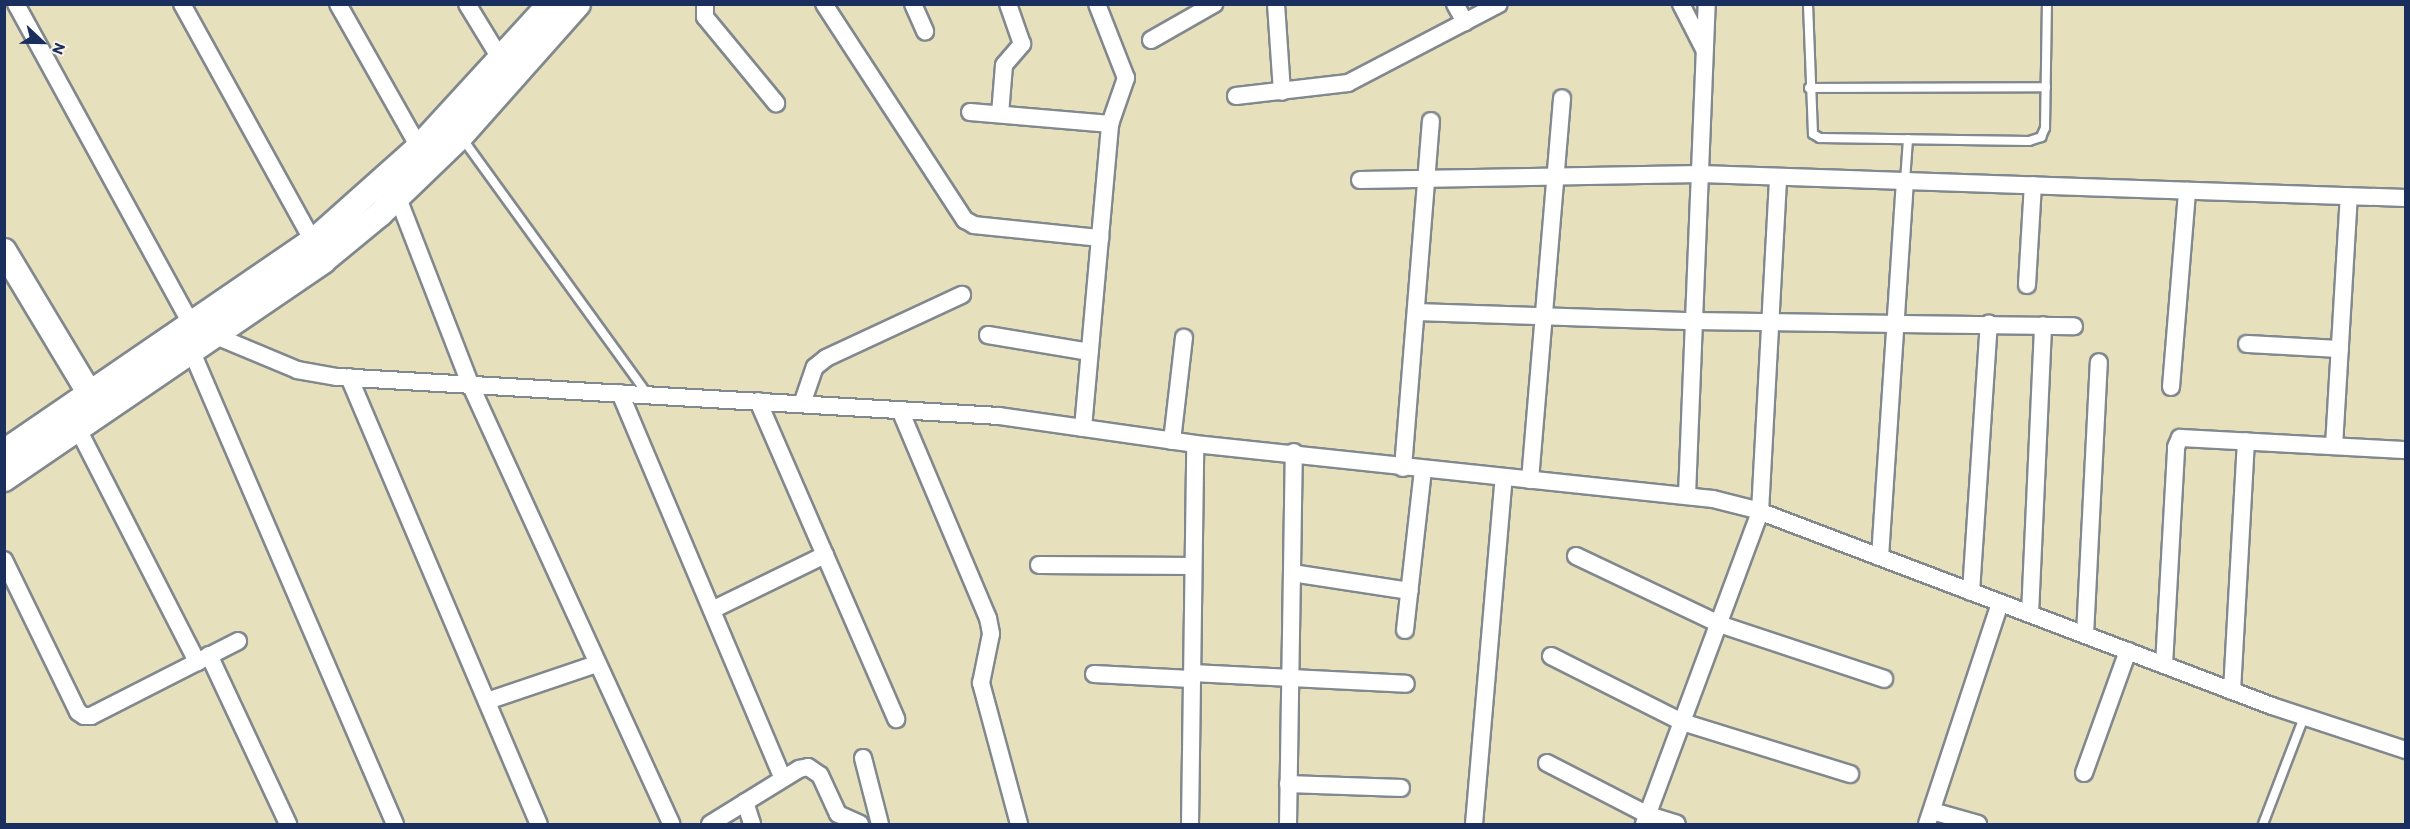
<!DOCTYPE html>
<style>
body{margin:0}
#map{position:relative;width:2410px;height:829px;overflow:hidden;background:#e7e0bd;font-family:Itim,sans-serif}
div>[style]{position:absolute}
.roads{filter:drop-shadow(2px 0 #81888e) drop-shadow(-2px 0 #81888e) drop-shadow(0 2px #81888e) drop-shadow(0 -2px #81888e)}
.lane>*{height:8px;margin:-4px;padding:0 4px;transform-origin:4px;border-radius:4px;background:#fff}
.street>*{height:16px;margin:-8px;padding:0 8px;transform-origin:8px;border-radius:8px;background:#fff}
.secondary>*{height:24px;margin:-12px;padding:0 12px;transform-origin:12px;border-radius:12px;background:#fff}
span{translate:-50% -50%;white-space:nowrap;text-align:center;line-height:1.15;-webkit-text-stroke:6px #f7f3e8;paint-order:stroke}
.frame{position:absolute;inset:0;border:6px solid #1b2f5e;pointer-events:none}
.north{position:absolute;left:12px;top:12px;width:60px;height:60px;-webkit-text-stroke:4px #f7f3e8;paint-order:stroke;rotate:112deg;font-size:16px;font-weight:700;line-height:24px;text-align:center;color:#1b2f5e}
.north::after{content:'';display:block;margin:auto;width:21px;height:27px;background:#1b2f5e;clip-path:polygon(50% 0,100% 100%,50% 72%,0 100%)}
</style>
<div id="map">
<div class="roads">
<div class="lane">
<i style="left:1808px;top:4px;width:130px;rotate:87.8deg"></i>
<i style="left:1813px;top:134px;width:8px;rotate:30deg"></i>
<i style="left:1820px;top:138px;width:209px;rotate:0.8deg"></i>
<i style="left:2029px;top:141px;width:13px;rotate:-18deg"></i>
<i style="left:2041px;top:137px;width:10px;rotate:-66deg"></i>
<i style="left:2045px;top:128px;width:124px;rotate:-89.1deg"></i>
<i style="left:1809px;top:88px;width:237px;rotate:-0.2deg"></i>
<i style="left:462px;top:138px;width:317px;rotate:54.1deg"></i>
<i style="left:1905px;top:181px;width:42px;rotate:-85.9deg"></i>
<i style="left:2263px;top:824px;width:115px;rotate:-69deg"></i>
</div>
<div class="street">
<i style="left:16px;top:4px;width:367px;rotate:61.3deg"></i>
<i style="left:192px;top:326px;width:114px;rotate:22.7deg"></i>
<i style="left:297px;top:370px;width:41px;rotate:9.9deg"></i>
<i style="left:337px;top:377px;width:663px;rotate:3.37deg"></i>
<i style="left:999px;top:416px;width:198px;rotate:8.1deg"></i>
<i style="left:1195px;top:444px;width:521px;rotate:6.06deg"></i>
<i style="left:1713px;top:499px;width:44px;rotate:14.3deg"></i>
<i style="left:1756px;top:510px;width:552px;rotate:20.8deg"></i>
<i style="left:2272px;top:706px;width:141px;rotate:18.2deg"></i>
<i style="left:182px;top:4px;width:271px;rotate:61.1deg"></i>
<i style="left:338px;top:4px;width:164px;rotate:60.5deg"></i>
<i style="left:467px;top:4px;width:63px;rotate:58.6deg"></i>
<i style="left:705px;top:4px;width:13px;rotate:90deg"></i>
<i style="left:705px;top:17px;width:112px;rotate:50.5deg"></i>
<i style="left:824px;top:4px;width:258px;rotate:56.9deg"></i>
<i style="left:965px;top:220px;width:10px;rotate:29deg"></i>
<i style="left:974px;top:225px;width:127px;rotate:5.9deg"></i>
<i style="left:913px;top:4px;width:30px;rotate:66deg"></i>
<i style="left:1276px;top:4px;width:88px;rotate:86.1deg"></i>
<i style="left:1455px;top:4px;width:21px;rotate:61deg"></i>
<i style="left:1681px;top:4px;width:51px;rotate:62.9deg"></i>
<i style="left:1151px;top:40px;width:73px;rotate:-29.7deg"></i>
<i style="left:1236px;top:96px;width:113px;rotate:-6.6deg"></i>
<i style="left:1348px;top:83px;width:170px;rotate:-27.6deg"></i>
<i style="left:970px;top:112px;width:141px;rotate:4.9deg"></i>
<i style="left:1000px;top:114px;width:49px;rotate:-85.3deg"></i>
<i style="left:1004px;top:65px;width:28px;rotate:-49deg"></i>
<i style="left:1022px;top:44px;width:42px;rotate:-109.3deg"></i>
<i style="left:1360px;top:180px;width:340px;rotate:-1deg"></i>
<i style="left:1700px;top:174px;width:706px;rotate:1.95deg"></i>
<i style="left:398px;top:198px;width:199px;rotate:68.8deg"></i>
<i style="left:470px;top:384px;width:484px;rotate:65.4deg"></i>
<i style="left:2027px;top:285px;width:100px;rotate:-86.6deg"></i>
<i style="left:1416px;top:312px;width:277px;rotate:1.9deg"></i>
<i style="left:1693px;top:321px;width:381px;rotate:0.8deg"></i>
<i style="left:988px;top:335px;width:103px;rotate:9.5deg"></i>
<i style="left:188px;top:343px;width:524px;rotate:66.72deg"></i>
<i style="left:2247px;top:344px;width:93px;rotate:3.1deg"></i>
<i style="left:349px;top:377px;width:486px;rotate:67deg"></i>
<i style="left:2171px;top:387px;width:197px;rotate:-85.3deg"></i>
<i style="left:620px;top:393px;width:418px;rotate:67.1deg"></i>
<i style="left:758px;top:401px;width:347px;rotate:66.5deg"></i>
<i style="left:802px;top:404px;width:39px;rotate:-71deg"></i>
<i style="left:815px;top:367px;width:14px;rotate:-39deg"></i>
<i style="left:826px;top:358px;width:150px;rotate:-24.9deg"></i>
<i style="left:900px;top:410px;width:226px;rotate:67.1deg"></i>
<i style="left:988px;top:618px;width:16px;rotate:79deg"></i>
<i style="left:991px;top:634px;width:50px;rotate:101.5deg"></i>
<i style="left:981px;top:683px;width:146px;rotate:74.9deg"></i>
<i style="left:1083px;top:428px;width:305px;rotate:-84.9deg"></i>
<i style="left:1110px;top:124px;width:49px;rotate:-70.8deg"></i>
<i style="left:1126px;top:78px;width:79px;rotate:-111.4deg"></i>
<i style="left:78px;top:429px;width:262px;rotate:62.9deg"></i>
<i style="left:1172px;top:441px;width:104px;rotate:-83.4deg"></i>
<i style="left:2334px;top:446px;width:250px;rotate:-86.6deg"></i>
<i style="left:1403px;top:468px;width:348px;rotate:-85.4deg"></i>
<i style="left:1530px;top:480px;width:383px;rotate:-85.2deg"></i>
<i style="left:1687px;top:495px;width:491px;rotate:-87.7deg"></i>
<i style="left:1576px;top:556px;width:158px;rotate:25.4deg"></i>
<i style="left:1719px;top:624px;width:174px;rotate:18.4deg"></i>
<i style="left:1880px;top:557px;width:377px;rotate:-86.2deg"></i>
<i style="left:4px;top:560px;width:169px;rotate:64deg"></i>
<i style="left:78px;top:712px;width:7px;rotate:34deg"></i>
<i style="left:84px;top:716px;width:7px"></i>
<i style="left:91px;top:716px;width:165px;rotate:-27deg"></i>
<i style="left:1039px;top:565px;width:154px;rotate:0.4deg"></i>
<i style="left:1292px;top:573px;width:119px;rotate:8.7deg"></i>
<i style="left:1971px;top:592px;width:269px;rotate:-86.2deg"></i>
<i style="left:712px;top:610px;width:126px;rotate:-26deg"></i>
<i style="left:2030px;top:614px;width:289px;rotate:-87.4deg"></i>
<i style="left:1405px;top:630px;width:161px;rotate:-83.6deg"></i>
<i style="left:2085px;top:635px;width:273px;rotate:-87.1deg"></i>
<i style="left:209px;top:655px;width:187px;rotate:64.9deg"></i>
<i style="left:1551px;top:656px;width:147px;rotate:26.7deg"></i>
<i style="left:1682px;top:722px;width:176px;rotate:17.2deg"></i>
<i style="left:2164px;top:665px;width:218px;rotate:-86.8deg"></i>
<i style="left:2176px;top:447px;width:10px;rotate:-66deg"></i>
<i style="left:2180px;top:438px;width:225px;rotate:3.1deg"></i>
<i style="left:1192px;top:673px;width:214px;rotate:2.9deg"></i>
<i style="left:1094px;top:674px;width:97px;rotate:3deg"></i>
<i style="left:2232px;top:691px;width:250px;rotate:-86.8deg"></i>
<i style="left:487px;top:701px;width:115px;rotate:-18.7deg"></i>
<i style="left:863px;top:758px;width:68px;rotate:75.6deg"></i>
<i style="left:1547px;top:763px;width:114px;rotate:27.2deg"></i>
<i style="left:1648px;top:815px;width:30px;rotate:17deg"></i>
<i style="left:2084px;top:773px;width:130px;rotate:-70.2deg"></i>
<i style="left:1288px;top:784px;width:113px;rotate:2deg"></i>
<i style="left:745px;top:802px;width:23px;rotate:72deg"></i>
<i style="left:1932px;top:811px;width:48px;rotate:15.8deg"></i>
<i style="left:710px;top:824px;width:105px;rotate:-31.7deg"></i>
<i style="left:799px;top:769px;width:9px;rotate:-13deg"></i>
<i style="left:808px;top:767px;width:14px;rotate:34deg"></i>
<i style="left:820px;top:775px;width:43px;rotate:65.2deg"></i>
<i style="left:838px;top:814px;width:24px;rotate:24deg"></i>
<i style="left:1190px;top:824px;width:380px;rotate:-89.2deg"></i>
<i style="left:1288px;top:824px;width:372px;rotate:-89.1deg"></i>
<i style="left:1474px;top:824px;width:348px;rotate:-85.1deg"></i>
<i style="left:1644px;top:824px;width:333px;rotate:-69.6deg"></i>
<i style="left:1760px;top:512px;width:335px;rotate:-86.9deg"></i>
<i style="left:1927px;top:824px;width:233px;rotate:-71.7deg"></i>
</div>
<div class="secondary">
<i style="left:4px;top:251px;width:181px;rotate:59deg"></i>
<i style="left:4px;top:452px;width:381px;rotate:-34.4deg"></i>
<i style="left:318px;top:237px;width:135px;rotate:-41.7deg"></i>
<i style="left:419px;top:147px;width:194px;rotate:-47.5deg"></i>
<i style="left:4px;top:479px;width:386px;rotate:-34.3deg"></i>
<i style="left:323px;top:261px;width:74px;rotate:-39.5deg"></i>
<i style="left:380px;top:214px;width:112px;rotate:-43.9deg"></i>
<i style="left:461px;top:136px;width:176px;rotate:-48.4deg"></i>
</div>
</div>
<div class="frame"></div>
<div class="north">N</div>
</div>
